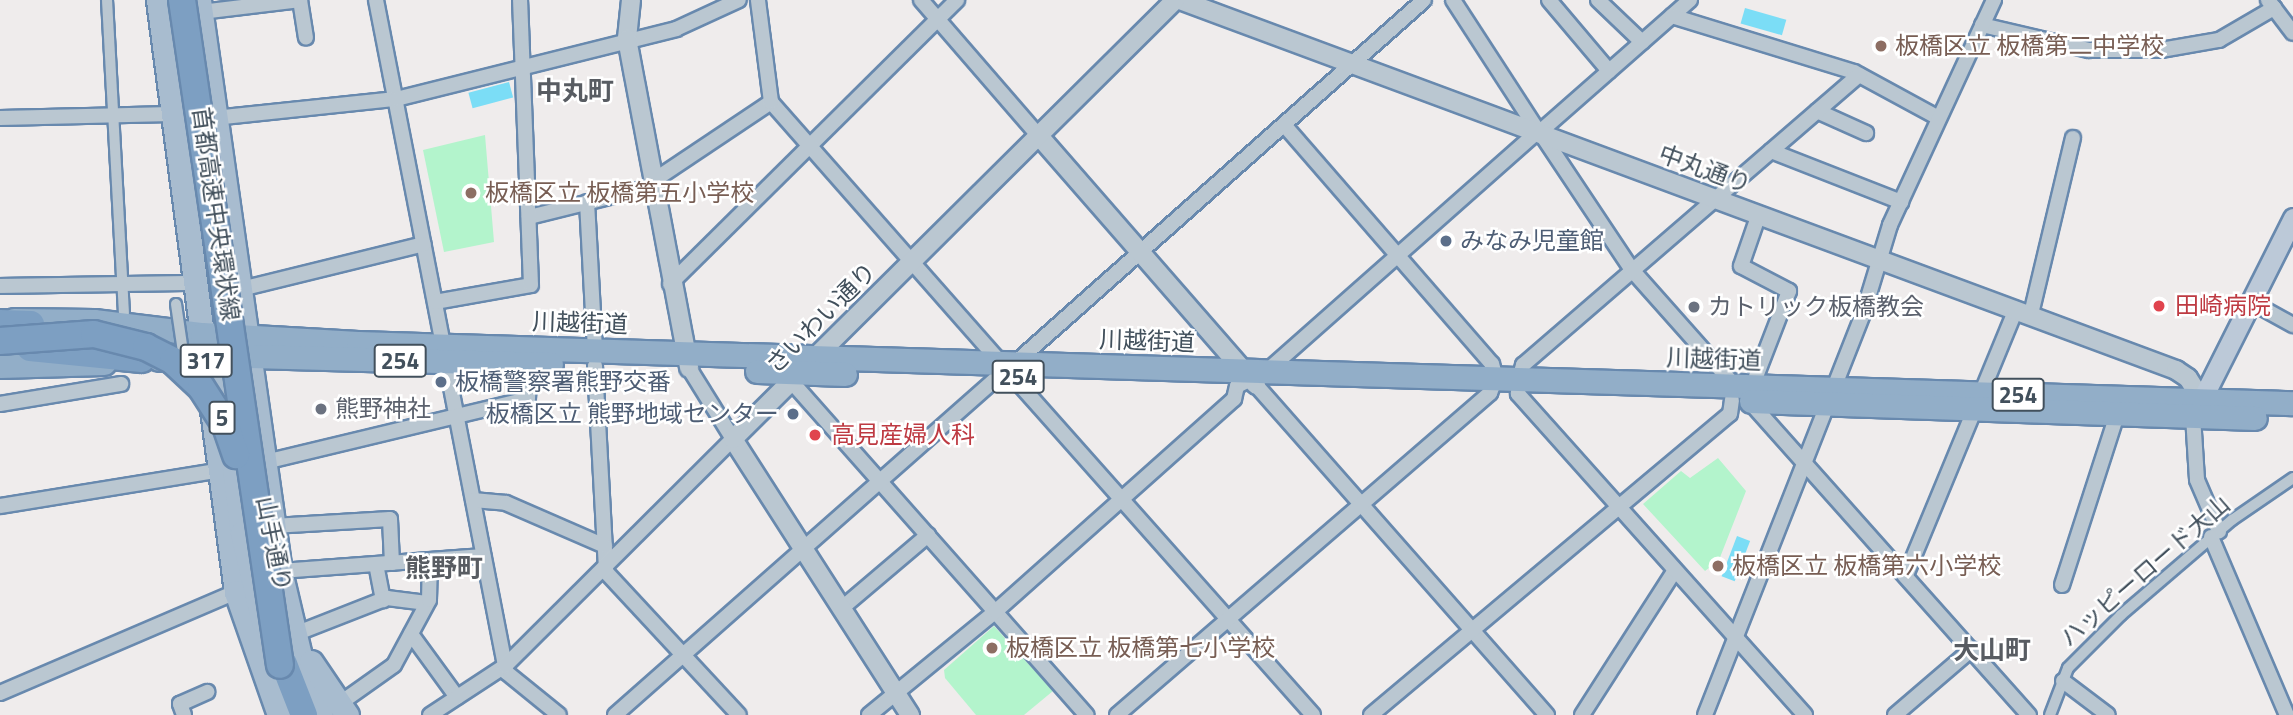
<!DOCTYPE html>
<meta charset="utf-8">
<style>
body{margin:0}
#map{position:relative;width:2293px;height:715px;overflow:hidden;background:#efecec;font-family:"Titillium Web","Noto Sans JP",sans-serif}
div>[style]{position:absolute}
.green>*{inset:0;background:#b3f4cc}
.water>*{inset:0;background:#7bddf6;transform-origin:0 0}
.roads{filter:drop-shadow(2px 0 #6889ae) drop-shadow(-2px 0 #6889ae) drop-shadow(0 2px #6889ae) drop-shadow(0 -2px #6889ae)}
.pedestrian>*{height:10px;margin:-5px;padding:0 5px;transform-origin:5px;border-radius:5px;background:#bac7d1}
.minor>*{height:14px;margin:-7px;padding:0 7px;transform-origin:7px;border-radius:7px;background:#bac7d1}
.tertiary>*{height:18px;margin:-9px;padding:0 9px;transform-origin:9px;border-radius:9px;background:#bac7d1}
.secondary>*{height:19px;margin:-9.5px;padding:0 9.5px;transform-origin:9.5px;border-radius:9.5px;background:#bcc9d8}
.primary>*{height:23px;margin:-11.5px;padding:0 11.5px;transform-origin:11.5px;border-radius:11.5px;background:#a8bccf}
.trunk>*{height:23px;margin:-11.5px;padding:0 11.5px;transform-origin:11.5px;border-radius:11.5px;background:#92aec8}
.motorway>*{height:26px;margin:-13px;padding:0 13px;transform-origin:13px;border-radius:13px;background:#7d9fc2}
.bridges{filter:drop-shadow(2px 0 #6889ae) drop-shadow(-2px 0 #6889ae) drop-shadow(0 2px #6889ae) drop-shadow(0 -2px #6889ae)}
.pedestrian-bridge>*{height:10px;margin:-5px;padding:0 5px;transform-origin:5px;border-radius:5px;background:#bac7d1}
.motorway-bridge>*{height:26px;margin:-13px;padding:0 13px;transform-origin:13px;border-radius:13px;background:#7d9fc2}
.dots>*{width:19px;height:19px;translate:-50% -50%;box-sizing:border-box;border:4px solid #fff;border-radius:50%}
span{translate:-50% -50%;white-space:nowrap;text-align:center;line-height:1.15;-webkit-text-stroke:5px #fff;paint-order:stroke}
.shield-label span{padding:2px 5px;background:#fff;border:2px solid;border-radius:5px;-webkit-text-stroke-width:0}
.shield-label{font-size:23px;color:#42505c;font-weight:700}
.education-label{font-size:24px;color:#785e54}
.left{translate:0 -50%;text-align:left}
.street-label{font-size:24px;color:#42505c}
.service-label{font-size:24px;color:#4e5e75}
.right{translate:-100% -50%;text-align:right}
.health-label{font-size:24px;color:#be3a42}
.worship-label{font-size:24px;color:#5b616d}
.neighbourhood-label{font-size:26px;color:#585c62;font-weight:700}
</style>
<div id="map">
<div class="green">
<i style="clip-path:polygon(485px 135px,494px 242px,444px 252px,423px 150px)"></i>
<i style="clip-path:polygon(1718px 458px,1746px 491px,1719px 560px,1705px 571px,1643px 504px,1681px 471px,1690px 478px)"></i>
<i style="clip-path:polygon(994px 626px,1053px 691px,1024px 715px,976px 715px,945px 678px,944px 670px)"></i>
</div>
<div class="water">
<i style="left:1745px;top:8px;width:43px;height:16px;rotate:16deg"></i>
<i style="left:509px;top:82px;width:16px;height:42px;rotate:75deg"></i>
<i style="left:1737px;top:536px;width:14px;height:43px;rotate:21deg"></i>
</div>
<div class="roads">
<div class="pedestrian">
<i style="left:107px;top:0;width:313px;rotate:86.9deg"></i>
<i style="left:2050px;top:715px;width:50px;rotate:-69deg"></i>
<i style="left:2068px;top:668px;width:75px;rotate:-45deg"></i>
<i style="left:2121px;top:615px;width:146px;rotate:-40.6deg"></i>
<i style="left:2232px;top:520px;width:74px;rotate:-34.5deg"></i>
</div>
<div class="minor">
<i style="left:300px;top:0;width:38px;rotate:81deg"></i>
<i style="left:376px;top:0;width:351px;rotate:79deg"></i>
<i style="left:921px;top:0;width:180px;rotate:49.1deg"></i>
<i style="left:1549px;top:0;width:93px;rotate:49.8deg"></i>
<i style="left:1598px;top:0;width:61px;rotate:43.7deg"></i>
<i style="left:1690px;top:0;width:200px;rotate:138.7deg"></i>
<i style="left:1540px;top:132px;width:166px;rotate:56.3deg"></i>
<i style="left:1632px;top:270px;width:157px;rotate:48.4deg"></i>
<i style="left:2268px;top:0;width:41px;rotate:52.9deg"></i>
<i style="left:201px;top:12px;width:100px;rotate:-6.9deg"></i>
<i style="left:1672px;top:16px;width:190px;rotate:17.1deg"></i>
<i style="left:1854px;top:72px;width:94px;rotate:28.5deg"></i>
<i style="left:1982px;top:25px;width:110px;rotate:13.2deg"></i>
<i style="left:2089px;top:50px;width:72px"></i>
<i style="left:2161px;top:50px;width:59px;rotate:-9.8deg"></i>
<i style="left:2219px;top:40px;width:64px;rotate:-30.2deg"></i>
<i style="left:1817px;top:111px;width:54px;rotate:24.2deg"></i>
<i style="left:0;top:118px;width:172px;rotate:-1.3deg"></i>
<i style="left:214px;top:118px;width:183px;rotate:-6deg"></i>
<i style="left:396px;top:99px;width:289px;rotate:-14deg"></i>
<i style="left:676px;top:29px;width:69px;rotate:-24.7deg"></i>
<i style="left:1771px;top:151px;width:140px;rotate:21.4deg"></i>
<i style="left:653px;top:181px;width:142px;rotate:-33.8deg"></i>
<i style="left:587px;top:202px;width:148px;rotate:86.9deg"></i>
<i style="left:529px;top:217px;width:129px;rotate:-13.9deg"></i>
<i style="left:670px;top:284px;width:404px;rotate:-44.7deg"></i>
<i style="left:0;top:286px;width:195px;rotate:-0.9deg"></i>
<i style="left:241px;top:289px;width:188px;rotate:-13.8deg"></i>
<i style="left:435px;top:302px;width:97px;rotate:-10deg"></i>
<i style="left:531px;top:285px;width:285px;rotate:-92.2deg"></i>
<i style="left:2253px;top:303px;width:46px;rotate:28.8deg"></i>
<i style="left:2031px;top:314px;width:181px;rotate:-76.6deg"></i>
<i style="left:446px;top:362px;width:316px;rotate:79deg"></i>
<i style="left:506px;top:672px;width:68px;rotate:39.1deg"></i>
<i style="left:1014px;top:364px;width:548px;rotate:-41.6deg"></i>
<i style="left:595px;top:366px;width:206px;rotate:86.9deg"></i>
<i style="left:606px;top:572px;width:195px;rotate:47.1deg"></i>
<i style="left:1013px;top:377px;width:452px;rotate:48.4deg"></i>
<i style="left:791px;top:381px;width:446px;rotate:48.5deg"></i>
<i style="left:1256px;top:385px;width:440px;rotate:48.6deg"></i>
<i style="left:1752px;top:387px;width:103px;rotate:-68.9deg"></i>
<i style="left:1789px;top:291px;width:54px;rotate:-152.5deg"></i>
<i style="left:1741px;top:266px;width:55px;rotate:-70.9deg"></i>
<i style="left:1981px;top:394px;width:92px;rotate:-67.6deg"></i>
<i style="left:1749px;top:401px;width:421px;rotate:48.3deg"></i>
<i style="left:0;top:404px;width:123px;rotate:-9.4deg"></i>
<i style="left:2193px;top:416px;width:64px;rotate:86.4deg"></i>
<i style="left:2197px;top:480px;width:56px;rotate:66.7deg"></i>
<i style="left:265px;top:462px;width:270px;rotate:-13.5deg"></i>
<i style="left:528px;top:399px;width:35px;rotate:-87deg"></i>
<i style="left:473px;top:500px;width:33px;rotate:5deg"></i>
<i style="left:506px;top:503px;width:108px;rotate:23.5deg"></i>
<i style="left:0;top:506px;width:220px;rotate:-9.2deg"></i>
<i style="left:273px;top:526px;width:117px;rotate:-3.4deg"></i>
<i style="left:390px;top:519px;width:44px;rotate:87.4deg"></i>
<i style="left:2211px;top:537px;width:194px;rotate:66.9deg"></i>
<i style="left:376px;top:564px;width:37px;rotate:79deg"></i>
<i style="left:280px;top:571px;width:204px;rotate:-4.2deg"></i>
<i style="left:1906px;top:575px;width:178px;rotate:-67.5deg"></i>
<i style="left:2062px;top:585px;width:179px;rotate:-72.1deg"></i>
<i style="left:842px;top:608px;width:113px;rotate:-40.3deg"></i>
<i style="left:295px;top:634px;width:99px;rotate:-21.4deg"></i>
<i style="left:387px;top:598px;width:40px;rotate:7.1deg"></i>
<i style="left:411px;top:634px;width:78px;rotate:53.9deg"></i>
<i style="left:2063px;top:681px;width:56px;rotate:37.1deg"></i>
<i style="left:0;top:693px;width:257px;rotate:-23.2deg"></i>
<i style="left:339px;top:704px;width:67px;rotate:-35.3deg"></i>
<i style="left:394px;top:665px;width:74px;rotate:-61.7deg"></i>
<i style="left:429px;top:600px;width:40px;rotate:-88.6deg"></i>
<i style="left:184px;top:715px;width:12px;rotate:-110deg"></i>
<i style="left:180px;top:704px;width:30px;rotate:-24deg"></i>
<i style="left:430px;top:715px;width:90px;rotate:-33.2deg"></i>
<i style="left:505px;top:666px;width:322px;rotate:-44.9deg"></i>
<i style="left:733px;top:439px;width:84px;rotate:-121.8deg"></i>
<i style="left:615px;top:715px;width:511px;rotate:-41.43deg"></i>
<i style="left:998px;top:377px;width:14px;rotate:-78deg"></i>
<i style="left:1001px;top:363px;width:348px;rotate:-131.4deg"></i>
<i style="left:771px;top:102px;width:103px;rotate:-97.3deg"></i>
<i style="left:869px;top:715px;width:164px;rotate:-39.3deg"></i>
<i style="left:996px;top:611px;width:319px;rotate:-41.7deg"></i>
<i style="left:1234px;top:399px;width:13px;rotate:-77deg"></i>
<i style="left:1237px;top:386px;width:34px;rotate:-27deg"></i>
<i style="left:1267px;top:371px;width:362px;rotate:-41.5deg"></i>
<i style="left:1538px;top:131px;width:156px;rotate:-123deg"></i>
<i style="left:1117px;top:715px;width:493px;rotate:-40.8deg"></i>
<i style="left:1490px;top:393px;width:16px;rotate:-68deg"></i>
<i style="left:1496px;top:378px;width:15px;rotate:-106deg"></i>
<i style="left:1492px;top:364px;width:317px;rotate:-131deg"></i>
<i style="left:1371px;top:715px;width:468px;rotate:-40deg"></i>
<i style="left:1730px;top:414px;width:14px;rotate:-82deg"></i>
<i style="left:1582px;top:715px;width:172px;rotate:-57.3deg"></i>
<i style="left:1705px;top:715px;width:431px;rotate:-68.5deg"></i>
<i style="left:1863px;top:314px;width:93px;rotate:-73.1deg"></i>
<i style="left:1890px;top:225px;width:248px;rotate:-65.2deg"></i>
<i style="left:1805px;top:715px;width:431px;rotate:-131.8deg"></i>
<i style="left:1518px;top:394px;width:15px;rotate:-86deg"></i>
<i style="left:1519px;top:379px;width:15px;rotate:-74deg"></i>
<i style="left:1523px;top:365px;width:444px;rotate:-40.8deg"></i>
<i style="left:1895px;top:715px;width:101px;rotate:-40.6deg"></i>
</div>
<div class="tertiary">
<i style="left:631px;top:0;width:39px;rotate:96deg"></i>
<i style="left:627px;top:39px;width:335px;rotate:79.3deg"></i>
<i style="left:1180px;top:0;width:1063px;rotate:20.38deg"></i>
<i style="left:2176px;top:370px;width:14px;rotate:34deg"></i>
<i style="left:2188px;top:378px;width:26px;rotate:58deg"></i>
<i style="left:1039px;top:136px;width:330px;rotate:48.9deg"></i>
<i style="left:910px;top:715px;width:328px;rotate:-122.7deg"></i>
<i style="left:733px;top:439px;width:623px;rotate:-44.8deg"></i>
</div>
<div class="secondary">
<i style="left:2196px;top:411px;width:216px;rotate:-63.3deg"></i>
</div>
<div class="primary">
<i style="left:158px;top:0;width:597px;rotate:82.49deg"></i>
<i style="left:236px;top:592px;width:130px;rotate:70.7deg"></i>
<i style="left:199px;top:0;width:577px;rotate:81.93deg"></i>
<i style="left:280px;top:571px;width:91px;rotate:76.7deg"></i>
<i style="left:301px;top:660px;width:59px;rotate:70deg"></i>
<i style="left:223px;top:379px;width:155px;rotate:83deg"></i>
<i style="left:242px;top:533px;width:91px;rotate:76.7deg"></i>
<i style="left:311px;top:662px;width:64px;rotate:55.8deg"></i>
</div>
<div class="trunk">
<i style="left:14px;top:320px;width:80px;rotate:0.7deg"></i>
<i style="left:94px;top:321px;width:109px;rotate:6.9deg"></i>
<i style="left:202px;top:334px;width:156px;rotate:3.3deg"></i>
<i style="left:358px;top:343px;width:1936px;rotate:1.78deg"></i>
<i style="left:159px;top:359px;width:91px;rotate:-1.9deg"></i>
<i style="left:250px;top:356px;width:301px;rotate:1.5deg"></i>
<i style="left:0;top:366px;width:104px;rotate:-1.7deg"></i>
<i style="left:757px;top:371px;width:88px;rotate:2deg"></i>
<i style="left:1751px;top:401px;width:504px;rotate:1.93deg"></i>
</div>
<div class="motorway">
<i style="left:0;top:323px;width:31px;rotate:2deg"></i>
<i style="left:30px;top:348px;width:112px;rotate:5.7deg"></i>
<i style="left:284px;top:664px;width:55px;rotate:68.6deg"></i>
</div>
</div>
<div class="bridges">
<div class="pedestrian-bridge">
<i style="left:176px;top:304px;width:63px;rotate:81.7deg"></i>
</div>
<div class="motorway-bridge">
<i style="left:182px;top:0;width:672px;rotate:81.62deg"></i>
<i style="left:0;top:341px;width:94px;rotate:-4.3deg"></i>
<i style="left:94px;top:334px;width:54px;rotate:14deg"></i>
<i style="left:146px;top:347px;width:30px;rotate:27deg"></i>
<i style="left:173px;top:361px;width:38px;rotate:43deg"></i>
<i style="left:201px;top:387px;width:46px;rotate:57.3deg"></i>
<i style="left:226px;top:426px;width:31px;rotate:71deg"></i>
</div>
</div>
<div class="dots">
<i style="left:1881px;top:46px;background:#8d6e63"></i>
<i style="left:471px;top:193px;background:#8d6e63"></i>
<i style="left:1446px;top:241px;background:#5c6f8a"></i>
<i style="left:2159px;top:306px;background:#e0444e"></i>
<i style="left:1694px;top:307px;background:#6b7280"></i>
<i style="left:441px;top:382px;background:#5c6f8a"></i>
<i style="left:321px;top:409px;background:#6b7280"></i>
<i style="left:793px;top:414px;background:#5c6f8a"></i>
<i style="left:815px;top:435px;background:#e0444e"></i>
<i style="left:1718px;top:566px;background:#8d6e63"></i>
<i style="left:992px;top:648px;background:#8d6e63"></i>
</div>
<div class="shield-label">
<span style="left:206px;top:361px">317</span>
<span style="left:400px;top:361px">254</span>
<span style="left:1018px;top:377px">254</span>
<span style="left:2018px;top:395px">254</span>
<span style="left:222px;top:418px">5</span>
</div>
<div class="education-label">
<span class="left" style="left:1895px;top:46px">板橋区立 板橋第二中学校</span>
<span class="left" style="left:485px;top:193px">板橋区立 板橋第五小学校</span>
<span class="left" style="left:1732px;top:566px">板橋区立 板橋第六小学校</span>
<span class="left" style="left:1006px;top:648px">板橋区立 板橋第七小学校</span>
</div>
<div class="street-label">
<span style="left:1705px;top:169px;rotate:20deg">中丸通り</span>
<span style="left:216px;top:214px;rotate:82deg">首都高速中央環状線</span>
<span style="left:821px;top:318px;rotate:-45deg">さいわい通り</span>
<span style="left:580px;top:323px;rotate:2deg">川越街道</span>
<span style="left:1147px;top:341px;rotate:2deg">川越街道</span>
<span style="left:1714px;top:359px;rotate:2deg">川越街道</span>
<span style="left:274px;top:544px;rotate:79deg">山手通り</span>
<span style="left:2145px;top:571px;rotate:-41deg">ハッピーロード大山</span>
</div>
<div class="service-label">
<span class="left" style="left:1460px;top:241px">みなみ児童館</span>
<span class="left" style="left:455px;top:382px">板橋警察署熊野交番</span>
<span class="right" style="left:779px;top:414px">板橋区立 熊野地域センター</span>
</div>
<div class="health-label">
<span class="left" style="left:2175px;top:306px">田崎病院</span>
<span class="left" style="left:831px;top:435px">高見産婦人科</span>
</div>
<div class="worship-label">
<span class="left" style="left:1708px;top:307px">カトリック板橋教会</span>
<span class="left" style="left:335px;top:409px">熊野神社</span>
</div>
<div class="neighbourhood-label">
<span style="left:575px;top:91px">中丸町</span>
<span style="left:444px;top:568px">熊野町</span>
<span style="left:1992px;top:650px">大山町</span>
</div>
</div>
